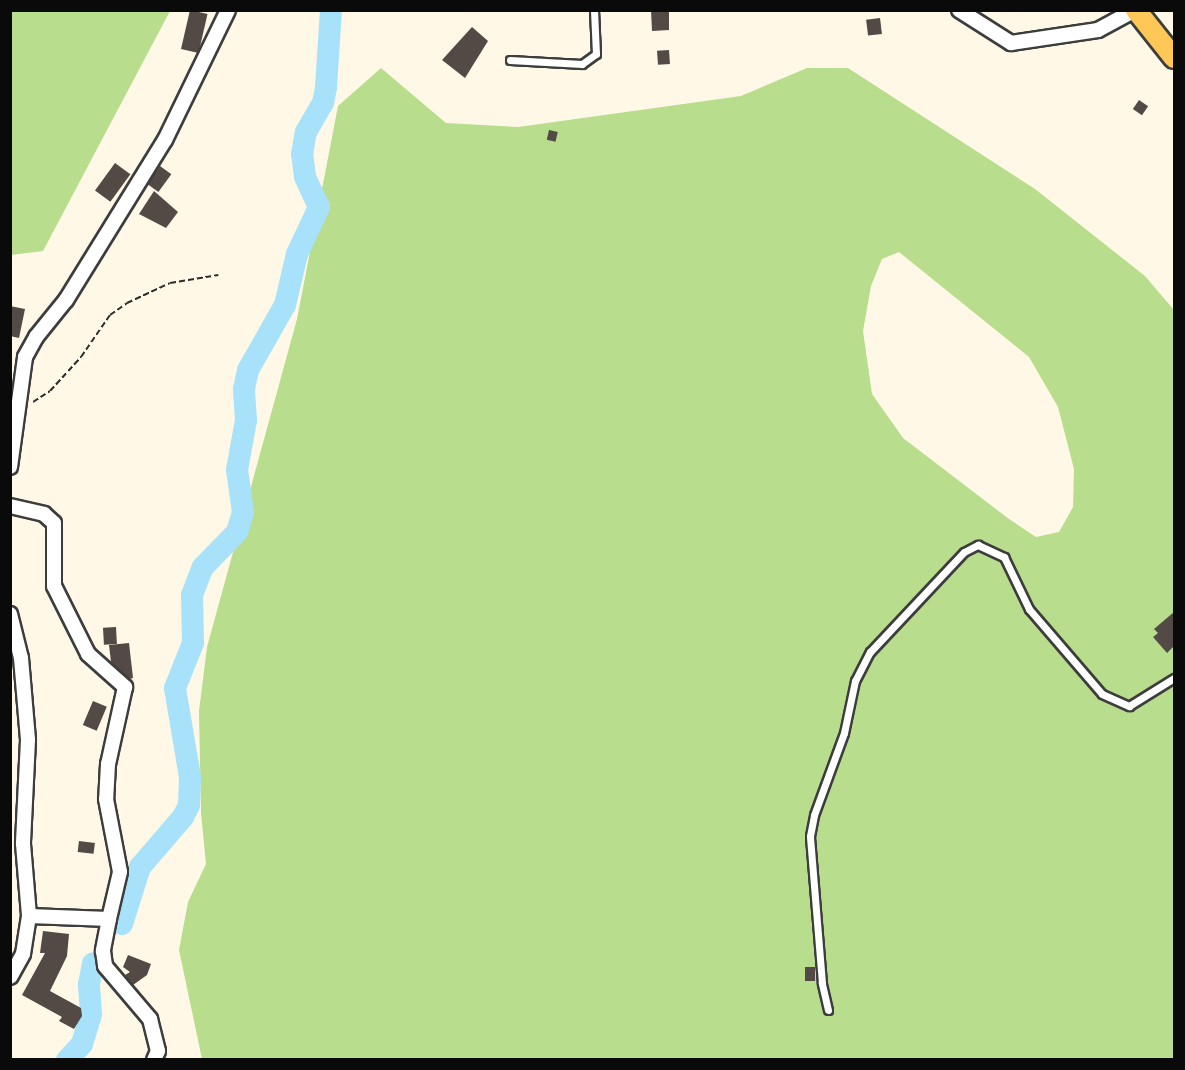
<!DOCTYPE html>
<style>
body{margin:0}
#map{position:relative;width:1185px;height:1070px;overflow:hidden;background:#fff8e6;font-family:"PT Serif",serif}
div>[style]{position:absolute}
.forest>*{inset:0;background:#b8dd8d}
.river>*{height:22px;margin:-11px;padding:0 11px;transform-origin:11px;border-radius:11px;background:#a7e2fa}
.building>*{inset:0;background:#534945;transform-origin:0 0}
.path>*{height:2px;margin-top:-1px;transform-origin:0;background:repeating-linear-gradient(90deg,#2c2c2c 0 6px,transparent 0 9px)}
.roads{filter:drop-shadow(2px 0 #3d3d3d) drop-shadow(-2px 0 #3d3d3d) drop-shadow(0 2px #3d3d3d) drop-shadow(0 -2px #3d3d3d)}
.service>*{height:7px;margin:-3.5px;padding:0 3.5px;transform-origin:3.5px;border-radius:3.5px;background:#fff}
.minor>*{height:14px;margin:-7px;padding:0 7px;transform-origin:7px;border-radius:7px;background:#fff}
.primary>*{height:20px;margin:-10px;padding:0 10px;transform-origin:10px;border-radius:10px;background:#ffc756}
span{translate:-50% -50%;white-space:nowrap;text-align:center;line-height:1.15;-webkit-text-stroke:6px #fff;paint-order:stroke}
.frame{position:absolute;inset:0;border:12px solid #0a0a0a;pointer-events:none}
</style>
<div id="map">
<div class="forest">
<i style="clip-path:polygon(10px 11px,170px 11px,43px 251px,11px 255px)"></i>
<i style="clip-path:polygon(evenodd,381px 68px,446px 123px,518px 127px,741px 96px,807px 68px,848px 68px,1035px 189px,1145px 276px,1174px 310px,1174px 1059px,202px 1059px,179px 950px,188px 902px,206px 864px,201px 813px,199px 711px,207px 647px,297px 319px,338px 106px,381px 68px,899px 252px,1029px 357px,1058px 407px,1074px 469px,1073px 507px,1059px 532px,1036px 537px,1009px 519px,903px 438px,872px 394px,863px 331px,871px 286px,882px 259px,899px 252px)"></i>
</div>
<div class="river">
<i style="left:122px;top:924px;width:60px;rotate:-72.5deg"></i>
<i style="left:140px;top:867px;width:66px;rotate:-49.3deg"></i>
<i style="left:183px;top:817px;width:13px;rotate:-63deg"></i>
<i style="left:189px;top:805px;width:28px;rotate:-88deg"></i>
<i style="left:190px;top:777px;width:90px;rotate:-99.6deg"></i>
<i style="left:175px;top:688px;width:48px;rotate:-68.2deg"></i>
<i style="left:193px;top:643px;width:48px;rotate:-91.2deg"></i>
<i style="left:192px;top:595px;width:30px;rotate:-69deg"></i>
<i style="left:203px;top:567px;width:49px;rotate:-45.8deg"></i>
<i style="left:237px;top:532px;width:21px;rotate:-73deg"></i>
<i style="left:243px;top:512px;width:42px;rotate:-98.1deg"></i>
<i style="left:237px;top:470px;width:51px;rotate:-79.8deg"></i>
<i style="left:246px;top:420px;width:31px;rotate:-94deg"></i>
<i style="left:244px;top:389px;width:19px;rotate:-78deg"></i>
<i style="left:248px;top:370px;width:75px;rotate:-60.4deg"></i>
<i style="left:285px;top:305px;width:52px;rotate:-76.8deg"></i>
<i style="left:297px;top:254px;width:52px;rotate:-64.9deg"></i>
<i style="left:319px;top:207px;width:33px;rotate:-115deg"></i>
<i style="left:305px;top:177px;width:23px;rotate:-97deg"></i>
<i style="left:302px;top:154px;width:22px;rotate:-80deg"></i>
<i style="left:306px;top:132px;width:34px;rotate:-60deg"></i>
<i style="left:323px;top:103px;width:16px;rotate:-79deg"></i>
<i style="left:326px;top:87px;width:77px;rotate:-86.3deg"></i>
<i style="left:67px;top:1060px;width:22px;rotate:-47deg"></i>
<i style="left:82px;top:1044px;width:31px;rotate:-73deg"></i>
<i style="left:91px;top:1014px;width:30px;rotate:-94deg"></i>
<i style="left:89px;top:984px;width:21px;rotate:-79deg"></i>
</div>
<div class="building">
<i style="left:190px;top:10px;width:18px;height:40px;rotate:13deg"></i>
<i style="clip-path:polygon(651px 10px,669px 12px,669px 30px,652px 31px)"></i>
<i style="left:880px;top:18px;width:16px;height:14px;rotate:83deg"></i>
<i style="clip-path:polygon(472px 27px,488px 41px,465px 78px,442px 60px)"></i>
<i style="left:669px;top:50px;width:14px;height:12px;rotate:86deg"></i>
<i style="left:1139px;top:100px;width:11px;height:11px;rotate:34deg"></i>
<i style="left:549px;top:130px;width:9px;height:10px;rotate:13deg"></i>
<i style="left:115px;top:163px;width:19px;height:34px;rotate:36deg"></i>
<i style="left:160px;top:166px;width:14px;height:22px;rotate:36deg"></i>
<i style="clip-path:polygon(154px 191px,178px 212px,166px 228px,139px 214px)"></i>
<i style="clip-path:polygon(10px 306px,25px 309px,19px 338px,10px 336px)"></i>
<i style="clip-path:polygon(1174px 612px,1174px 646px,1167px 653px,1153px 637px,1158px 633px,1154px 629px)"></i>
<i style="left:116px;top:627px;width:17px;height:13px;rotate:87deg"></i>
<i style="clip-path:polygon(129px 643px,133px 678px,129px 679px,111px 662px,109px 645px)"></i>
<i style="left:93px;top:701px;width:15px;height:26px;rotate:23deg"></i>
<i style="left:79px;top:841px;width:16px;height:11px;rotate:7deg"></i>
<i style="clip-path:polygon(43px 931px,69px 934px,67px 956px,50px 991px,81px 1008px,82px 1016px,74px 1029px,59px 1021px,62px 1017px,22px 995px,45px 953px,40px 953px)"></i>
<i style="clip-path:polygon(128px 955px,151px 964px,147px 975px,133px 985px,125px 975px,130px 972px,123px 967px)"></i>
<i style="left:805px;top:967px;width:10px;height:14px"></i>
</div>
<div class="path">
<i style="left:33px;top:402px;width:20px;rotate:-33deg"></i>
<i style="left:50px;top:391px;width:46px;rotate:-47.6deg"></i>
<i style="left:81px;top:357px;width:51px;rotate:-55.4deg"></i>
<i style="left:110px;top:315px;width:21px;rotate:-35deg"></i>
<i style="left:127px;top:303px;width:47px;rotate:-24.9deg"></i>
<i style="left:170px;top:283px;width:49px;rotate:-9.5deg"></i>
</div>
<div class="roads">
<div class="service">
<i style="left:510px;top:60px;width:72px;rotate:3.2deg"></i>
<i style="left:582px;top:64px;width:17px;rotate:-36deg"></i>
<i style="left:596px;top:54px;width:44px;rotate:-92.6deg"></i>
<i style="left:828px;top:1010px;width:28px;rotate:-103deg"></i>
<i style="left:822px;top:983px;width:147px;rotate:-94.7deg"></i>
<i style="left:810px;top:836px;width:21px;rotate:-79deg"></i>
<i style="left:814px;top:815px;width:87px;rotate:-69.9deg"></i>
<i style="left:844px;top:733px;width:53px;rotate:-78.1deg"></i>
<i style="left:855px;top:681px;width:33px;rotate:-63deg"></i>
<i style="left:870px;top:652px;width:137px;rotate:-46.8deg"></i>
<i style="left:964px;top:552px;width:16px;rotate:-27deg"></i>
<i style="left:978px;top:545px;width:29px;rotate:25deg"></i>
<i style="left:1004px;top:557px;width:58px;rotate:64.3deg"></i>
<i style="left:1029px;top:609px;width:112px;rotate:49.3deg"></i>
<i style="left:1102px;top:694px;width:30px;rotate:24deg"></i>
<i style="left:1129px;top:706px;width:53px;rotate:-31.9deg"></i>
</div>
<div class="minor">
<i style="left:959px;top:10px;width:62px;rotate:32.4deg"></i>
<i style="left:1011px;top:43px;width:88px;rotate:-8.5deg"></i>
<i style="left:1098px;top:30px;width:42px;rotate:-28.4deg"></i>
<i style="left:10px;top:467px;width:111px;rotate:-82.2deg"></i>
<i style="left:25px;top:357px;width:23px;rotate:-61deg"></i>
<i style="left:36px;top:337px;width:48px;rotate:-51deg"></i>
<i style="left:66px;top:300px;width:188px;rotate:-58.3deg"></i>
<i style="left:165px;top:140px;width:144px;rotate:-64.1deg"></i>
<i style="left:10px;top:506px;width:35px;rotate:13deg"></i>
<i style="left:44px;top:514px;width:13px;rotate:42deg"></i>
<i style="left:54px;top:523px;width:63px;rotate:90deg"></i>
<i style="left:54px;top:586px;width:76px;rotate:63.4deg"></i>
<i style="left:88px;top:654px;width:50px;rotate:41.7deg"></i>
<i style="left:125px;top:687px;width:79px;rotate:102.4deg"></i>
<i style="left:108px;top:764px;width:35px;rotate:93deg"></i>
<i style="left:106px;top:799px;width:74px;rotate:79.1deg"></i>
<i style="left:120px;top:872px;width:48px;rotate:103.2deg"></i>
<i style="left:109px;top:919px;width:80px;rotate:-177.9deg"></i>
<i style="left:10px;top:614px;width:45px;rotate:76deg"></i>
<i style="left:21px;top:658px;width:82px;rotate:85.1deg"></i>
<i style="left:28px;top:740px;width:104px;rotate:92.8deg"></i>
<i style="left:23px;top:844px;width:72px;rotate:85.2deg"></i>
<i style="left:29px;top:916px;width:38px;rotate:99deg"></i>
<i style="left:23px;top:954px;width:26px;rotate:119deg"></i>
<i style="left:109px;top:919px;width:33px;rotate:101deg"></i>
<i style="left:103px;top:951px;width:15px;rotate:82deg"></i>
<i style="left:105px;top:966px;width:70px;rotate:49.7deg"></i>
<i style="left:150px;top:1019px;width:33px;rotate:76deg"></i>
<i style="left:158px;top:1051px;width:10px;rotate:114deg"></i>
</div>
<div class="primary">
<i style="left:1136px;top:10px;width:61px;rotate:51.6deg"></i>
</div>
</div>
<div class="frame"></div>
</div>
